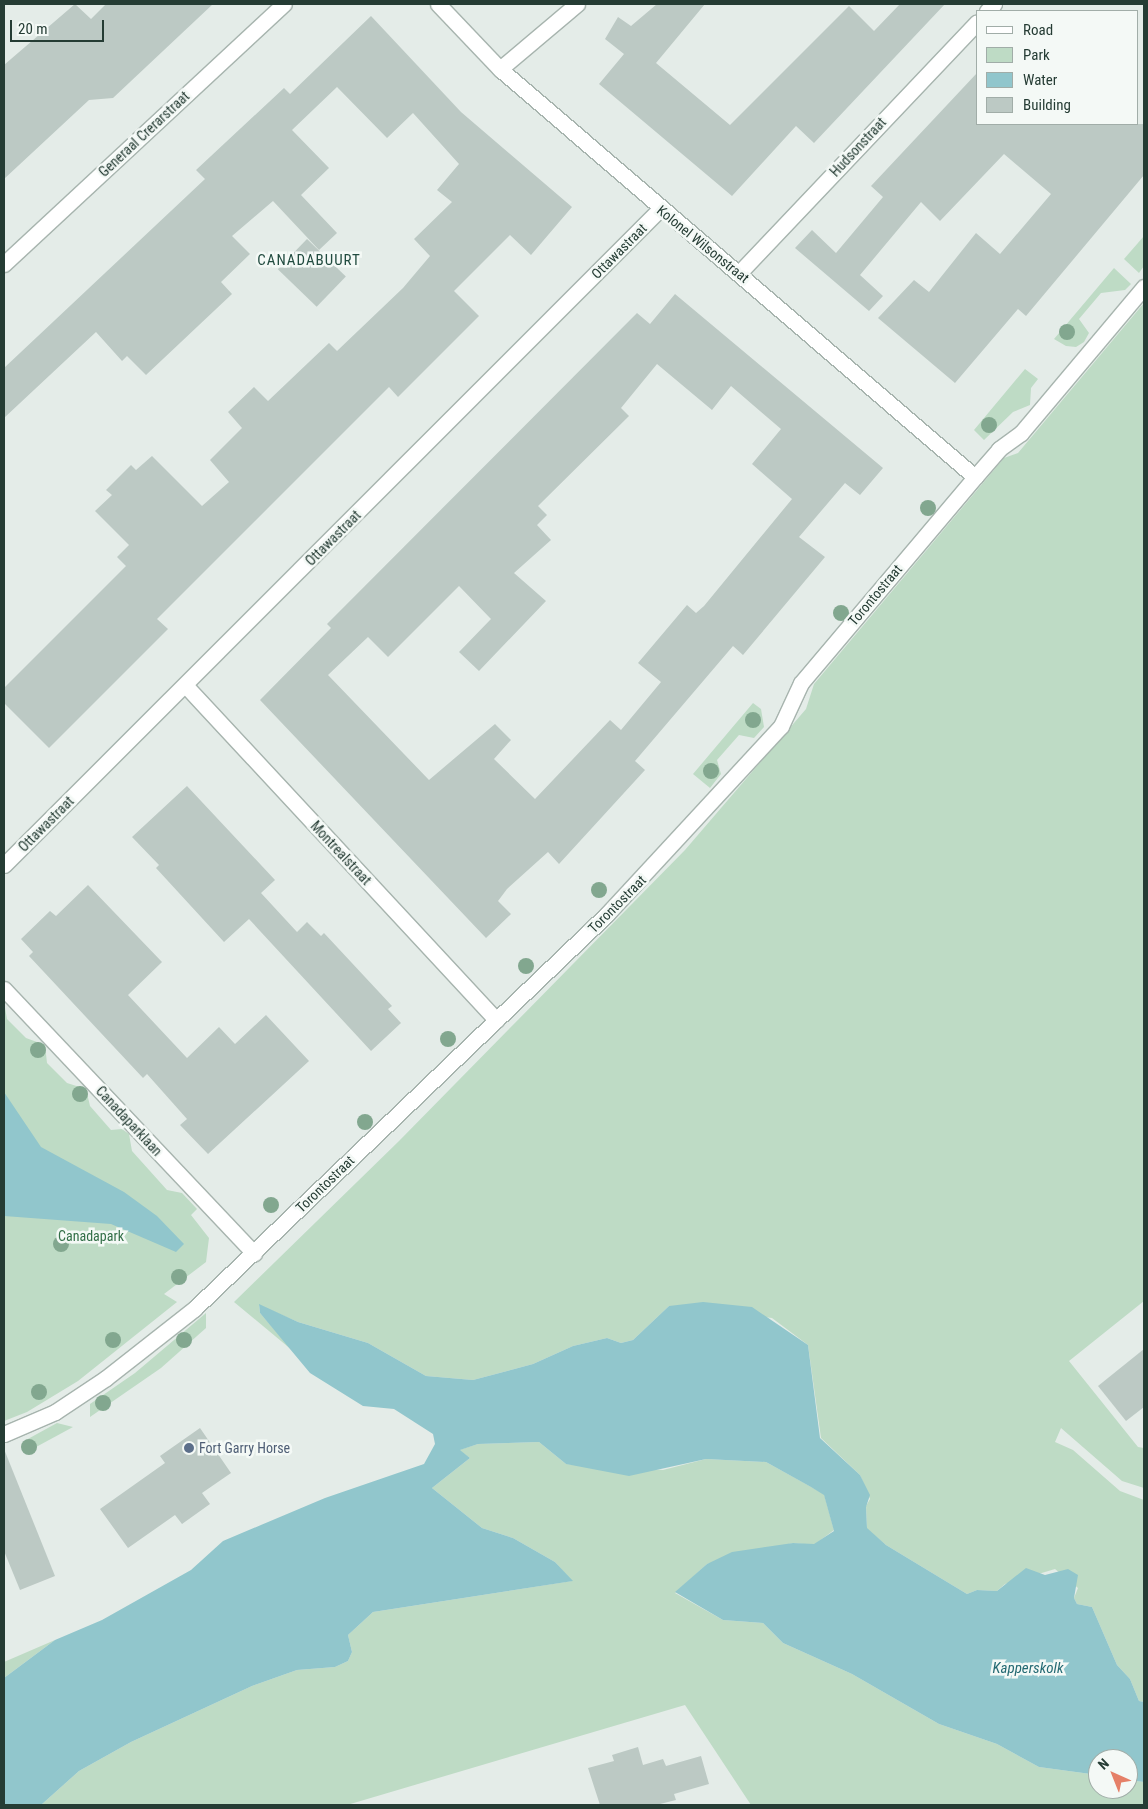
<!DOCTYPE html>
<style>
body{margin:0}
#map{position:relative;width:1148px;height:1809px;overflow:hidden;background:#e4ece8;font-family:"Roboto Condensed",sans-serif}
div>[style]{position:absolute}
.green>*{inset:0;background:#bedbc5}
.water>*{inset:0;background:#91c6cc}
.building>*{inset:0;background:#bcc9c4;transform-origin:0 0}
.roads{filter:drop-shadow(1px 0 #a7b4ae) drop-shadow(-1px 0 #a7b4ae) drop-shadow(0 1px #a7b4ae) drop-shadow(0 -1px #a7b4ae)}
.street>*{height:15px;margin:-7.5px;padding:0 7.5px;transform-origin:7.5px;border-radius:7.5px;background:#fff}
.trees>*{width:16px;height:16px;margin:-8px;border-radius:50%;background:#82a78f}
.dots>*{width:14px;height:14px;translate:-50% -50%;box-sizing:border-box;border:2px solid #f4f9f6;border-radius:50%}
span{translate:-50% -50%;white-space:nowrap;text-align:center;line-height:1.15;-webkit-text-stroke:5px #f4f9f6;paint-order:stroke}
.street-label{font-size:14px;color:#253c34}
.park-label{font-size:14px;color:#326f47}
.service-label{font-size:14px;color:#4e5e75}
.left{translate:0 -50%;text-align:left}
.neighbourhood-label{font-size:15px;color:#224c40;letter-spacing:1px}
.water-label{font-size:15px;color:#246a73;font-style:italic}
.frame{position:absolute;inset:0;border:5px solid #253c34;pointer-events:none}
.legend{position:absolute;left:976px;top:10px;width:162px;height:115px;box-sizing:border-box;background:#f4f9f6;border:1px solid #a1ada8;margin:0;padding:6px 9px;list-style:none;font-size:15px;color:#253c34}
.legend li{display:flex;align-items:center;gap:10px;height:25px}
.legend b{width:25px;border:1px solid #a1ada8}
.north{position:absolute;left:1088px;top:1749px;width:50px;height:50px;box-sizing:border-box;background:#f4f9f6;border:1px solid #a1ada8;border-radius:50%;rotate:316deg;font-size:14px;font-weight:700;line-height:20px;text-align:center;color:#253c34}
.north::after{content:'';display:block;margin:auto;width:18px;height:22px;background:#e58068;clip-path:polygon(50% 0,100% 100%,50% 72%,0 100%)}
.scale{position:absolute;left:10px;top:20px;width:94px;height:22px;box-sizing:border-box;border:2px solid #253c34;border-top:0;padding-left:6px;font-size:15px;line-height:18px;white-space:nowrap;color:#253c34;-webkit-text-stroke:4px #f4f9f6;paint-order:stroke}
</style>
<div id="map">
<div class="green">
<i style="clip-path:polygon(1144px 236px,1144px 266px,1139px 273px,1124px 259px)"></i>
<i style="clip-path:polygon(1114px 268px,1131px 284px,1125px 290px,1101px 293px,1079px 319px,1089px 333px,1084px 342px,1076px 347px,1066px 346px,1054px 339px)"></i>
<i style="clip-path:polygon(1144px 303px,1144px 1301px,1069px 1361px,1138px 1447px,1144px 1448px,1144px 1488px,1122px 1481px,1061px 1428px,1055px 1442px,1073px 1450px,1120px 1491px,1144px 1500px,1144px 1702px,1139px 1701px,1130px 1679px,1117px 1665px,1092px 1607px,1077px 1604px,1074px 1598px,1078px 1588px,1055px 1569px,1005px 1584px,997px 1591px,977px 1590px,967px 1594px,886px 1545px,867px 1529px,866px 1506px,870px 1499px,860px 1475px,821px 1438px,808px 1345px,772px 1318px,669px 1306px,633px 1340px,621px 1343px,607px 1338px,573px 1346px,533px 1364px,473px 1380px,426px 1376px,368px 1343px,298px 1322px,259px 1305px,260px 1313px,293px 1351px,234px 1302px,399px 1141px,685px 850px,806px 709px,814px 684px,1004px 458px,1018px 453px)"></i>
<i style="clip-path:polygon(1025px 369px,1038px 379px,1031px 388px,1030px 405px,1013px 412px,984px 440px,974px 430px)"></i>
<i style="clip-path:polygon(753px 703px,761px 709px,764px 727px,754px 738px,739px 735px,717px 760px,721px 774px,710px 788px,693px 774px)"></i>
<i style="clip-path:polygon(4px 1002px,7px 1019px,26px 1038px,45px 1045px,47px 1063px,67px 1083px,86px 1089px,90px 1106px,111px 1130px,122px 1129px,129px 1134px,132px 1151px,167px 1190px,182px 1193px,197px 1209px,191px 1215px,209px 1238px,206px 1262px,164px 1294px,177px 1302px,78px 1381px,27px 1412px,4px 1421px)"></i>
<i style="clip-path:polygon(206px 1313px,206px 1328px,161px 1368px,90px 1417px,90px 1404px,135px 1373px)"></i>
<i style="clip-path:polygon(57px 1423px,73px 1427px,25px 1453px,26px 1440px)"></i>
<i style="clip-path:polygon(539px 1442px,566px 1464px,663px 1470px,706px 1459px,766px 1462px,824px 1494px,834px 1530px,814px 1545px,793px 1543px,707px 1564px,675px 1593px,723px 1620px,763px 1623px,783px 1643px,852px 1674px,939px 1724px,997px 1744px,1039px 1767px,1098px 1775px,1098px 1789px,1128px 1789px,1128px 1780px,1144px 1782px,1144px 1805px,751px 1805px,685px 1705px,347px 1805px,41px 1805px,79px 1771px,131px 1742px,252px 1686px,297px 1670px,335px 1667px,348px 1661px,352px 1652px,348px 1635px,373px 1612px,572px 1581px,555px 1562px,513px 1538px,482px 1528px,432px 1488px,470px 1458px,459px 1450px,478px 1444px)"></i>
<i style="clip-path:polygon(55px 1640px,4px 1678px,4px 1662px)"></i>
</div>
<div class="water">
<i style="clip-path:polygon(4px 1092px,41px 1147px,124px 1192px,157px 1216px,184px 1244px,176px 1252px,111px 1224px,4px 1216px)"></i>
<i style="clip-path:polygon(703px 1302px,752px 1307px,808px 1345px,820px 1438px,860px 1475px,870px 1495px,866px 1507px,867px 1528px,886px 1545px,967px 1594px,977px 1590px,997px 1591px,1026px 1568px,1045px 1575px,1068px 1569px,1078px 1575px,1074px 1598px,1077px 1604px,1092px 1607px,1117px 1665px,1130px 1679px,1139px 1701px,1144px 1702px,1144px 1782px,1128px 1780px,1128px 1759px,1098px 1759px,1098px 1775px,1039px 1767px,997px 1744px,939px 1724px,852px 1674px,783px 1643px,763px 1623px,723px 1620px,675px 1592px,707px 1564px,732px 1552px,793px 1543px,814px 1544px,834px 1531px,824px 1495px,811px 1487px,766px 1462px,706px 1459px,629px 1476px,566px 1464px,539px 1442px,478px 1444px,460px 1450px,470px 1458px,432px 1488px,482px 1528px,513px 1538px,555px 1562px,573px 1581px,373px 1612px,348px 1635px,352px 1652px,348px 1661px,335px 1667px,297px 1670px,252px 1686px,131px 1742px,79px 1771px,41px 1805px,4px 1805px,4px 1678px,55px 1640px,102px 1620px,191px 1570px,223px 1541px,325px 1498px,424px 1464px,435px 1444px,433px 1434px,394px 1409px,363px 1406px,310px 1373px,260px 1313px,259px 1304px,298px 1322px,368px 1343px,426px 1376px,473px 1380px,533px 1364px,573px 1346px,607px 1338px,621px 1343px,633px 1340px,669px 1306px)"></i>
</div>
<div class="building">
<i style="clip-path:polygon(75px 4px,91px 19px,106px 4px,213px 4px,113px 98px,89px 100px,4px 179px,4px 65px)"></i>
<i style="clip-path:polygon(657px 4px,705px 4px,656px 63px,730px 125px,849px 6px,874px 31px,900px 4px,945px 4px,814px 143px,796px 126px,732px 196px,599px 84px,624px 54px,605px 39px,618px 17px,631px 26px)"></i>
<i style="clip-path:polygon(371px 16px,461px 112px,572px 207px,531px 255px,510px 235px,454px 291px,479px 316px,398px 397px,389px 387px,157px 619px,168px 629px,49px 748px,4px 703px,4px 688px,126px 566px,117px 557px,129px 545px,95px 511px,112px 495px,106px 490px,131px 465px,136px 470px,152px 456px,202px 506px,229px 482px,210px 460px,242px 428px,228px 412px,254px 387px,268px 401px,329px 343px,337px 351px,403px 288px,430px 256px,414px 239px,452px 202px,437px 190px,459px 164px,413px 113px,387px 138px,337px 87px,292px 130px,329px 168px,301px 195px,337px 233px,319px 250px,273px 201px,232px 236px,250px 254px,221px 282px,232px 294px,146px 375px,127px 356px,122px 361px,96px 332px,4px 418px,4px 368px,205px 179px,196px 170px,284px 88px,290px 94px)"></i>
<i style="clip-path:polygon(977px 73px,977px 124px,1144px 124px,1144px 175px,1026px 316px,1018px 309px,955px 383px,878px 318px,914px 280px,929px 292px,976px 233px,1000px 254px,1051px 194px,1004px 154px,940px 221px,921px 202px,860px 275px,883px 296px,869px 311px,795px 248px,812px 230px,836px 253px,883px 197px,871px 186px)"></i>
<i style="left:307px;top:239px;width:54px;height:42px;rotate:44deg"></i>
<i style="clip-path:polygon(evenodd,675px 294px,883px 468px,860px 495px,845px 483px,799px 537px,825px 557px,743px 655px,733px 646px,635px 761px,645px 770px,559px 864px,548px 852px,507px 889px,498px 901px,511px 914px,486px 938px,260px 700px,331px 628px,327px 624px,637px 313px,650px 324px,675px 294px,657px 364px,712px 410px,731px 386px,781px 429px,752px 464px,792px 499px,704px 606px,696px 613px,687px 605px,638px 663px,661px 682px,621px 730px,610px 720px,535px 799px,494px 759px,511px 740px,495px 724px,429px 780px,328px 675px,368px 637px,388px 657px,459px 586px,491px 619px,459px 652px,479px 671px,546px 601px,514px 573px,551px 540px,537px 525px,547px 515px,538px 506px,629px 416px,621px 408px,657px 364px)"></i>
<i style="clip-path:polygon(187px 786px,275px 880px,261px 893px,297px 932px,307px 922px,321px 936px,324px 933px,392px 1006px,388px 1009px,401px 1023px,371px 1051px,249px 919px,224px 942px,156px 868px,159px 865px,132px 837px)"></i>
<i style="clip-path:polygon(88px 885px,162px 962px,128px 995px,187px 1058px,219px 1027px,235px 1044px,266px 1015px,309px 1061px,208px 1154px,180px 1125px,187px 1119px,147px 1074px,143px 1078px,29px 956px,33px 952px,21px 939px,50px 911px,56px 916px)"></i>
<i style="clip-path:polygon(1144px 1349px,1144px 1407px,1126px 1421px,1098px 1386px)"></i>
<i style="clip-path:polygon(200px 1428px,231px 1473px,202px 1493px,210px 1504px,182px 1524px,175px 1515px,128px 1548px,100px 1509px,165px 1463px,160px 1456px)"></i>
<i style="clip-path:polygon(4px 1449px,55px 1576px,20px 1590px,4px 1551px)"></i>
<i style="clip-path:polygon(638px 1747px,643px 1765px,663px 1759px,666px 1766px,701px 1756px,709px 1784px,674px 1794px,676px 1800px,656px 1805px,600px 1805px,588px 1768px,614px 1761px,612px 1755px)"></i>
</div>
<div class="roads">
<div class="street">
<i style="left:438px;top:4px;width:90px;rotate:46.4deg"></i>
<i style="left:500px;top:69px;width:626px;rotate:40.66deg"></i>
<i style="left:987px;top:11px;width:10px;rotate:-45deg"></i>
<i style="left:500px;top:69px;width:101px;rotate:-40.2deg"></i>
<i style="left:4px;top:264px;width:382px;rotate:-42.9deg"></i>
<i style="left:740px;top:272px;width:344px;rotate:-46.5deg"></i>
<i style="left:186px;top:686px;width:456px;rotate:47.1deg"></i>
<i style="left:4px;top:865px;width:928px;rotate:-45deg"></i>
<i style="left:4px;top:989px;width:364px;rotate:46.6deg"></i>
<i style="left:4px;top:1434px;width:56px;rotate:-23.3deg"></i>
<i style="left:55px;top:1412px;width:61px;rotate:-33.7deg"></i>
<i style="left:106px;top:1378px;width:112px;rotate:-38.1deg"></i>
<i style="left:194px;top:1309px;width:571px;rotate:-43.72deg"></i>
<i style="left:607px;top:914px;width:256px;rotate:-47.2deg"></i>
<i style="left:781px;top:726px;width:47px;rotate:-65.1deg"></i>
<i style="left:801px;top:683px;width:270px;rotate:-49.8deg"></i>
<i style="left:975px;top:477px;width:37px;rotate:-49deg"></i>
<i style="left:999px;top:449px;width:27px;rotate:-36deg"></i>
<i style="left:1021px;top:433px;width:191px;rotate:-49.9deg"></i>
</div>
</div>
<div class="trees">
<i style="left:1067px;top:332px"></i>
<i style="left:989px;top:425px"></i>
<i style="left:928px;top:508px"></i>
<i style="left:841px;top:613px"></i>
<i style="left:753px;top:720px"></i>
<i style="left:711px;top:771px"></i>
<i style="left:599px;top:890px"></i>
<i style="left:526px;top:966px"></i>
<i style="left:448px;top:1039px"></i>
<i style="left:38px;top:1050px"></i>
<i style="left:80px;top:1094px"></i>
<i style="left:365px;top:1122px"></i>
<i style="left:271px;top:1205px"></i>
<i style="left:61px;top:1244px"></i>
<i style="left:179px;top:1277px"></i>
<i style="left:113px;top:1340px"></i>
<i style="left:184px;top:1340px"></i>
<i style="left:39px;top:1392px"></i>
<i style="left:103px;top:1403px"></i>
<i style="left:29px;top:1447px"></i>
</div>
<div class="dots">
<i style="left:189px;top:1448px;background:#5c6f8a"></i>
</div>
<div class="street-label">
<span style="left:144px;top:134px;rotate:-43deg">Generaal Crerarstraat</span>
<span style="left:858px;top:147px;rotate:-47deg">Hudsonstraat</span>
<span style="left:703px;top:244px;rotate:39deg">Kolonel Wilsonstraat</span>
<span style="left:619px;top:251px;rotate:-45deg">Ottawastraat</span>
<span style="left:333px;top:538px;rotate:-45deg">Ottawastraat</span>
<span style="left:875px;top:595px;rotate:-50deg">Torontostraat</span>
<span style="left:46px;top:824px;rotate:-45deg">Ottawastraat</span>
<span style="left:341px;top:853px;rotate:47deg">Montrealstraat</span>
<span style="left:617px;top:904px;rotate:-45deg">Torontostraat</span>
<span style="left:129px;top:1121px;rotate:47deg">Canadaparklaan</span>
<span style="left:325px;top:1184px;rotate:-44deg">Torontostraat</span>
</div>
<div class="park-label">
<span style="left:91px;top:1236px">Canadapark</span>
</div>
<div class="service-label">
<span class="left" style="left:199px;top:1448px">Fort Garry Horse</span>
</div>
<div class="neighbourhood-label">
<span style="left:309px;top:261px">CANADABUURT</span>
</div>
<div class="water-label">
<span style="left:1028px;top:1669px">Kapperskolk</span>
</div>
<div class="frame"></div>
<ul class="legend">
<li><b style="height:6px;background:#fff"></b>Road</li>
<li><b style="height:14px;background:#bedbc5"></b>Park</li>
<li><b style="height:14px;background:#91c6cc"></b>Water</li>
<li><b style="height:14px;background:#bcc9c4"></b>Building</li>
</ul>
<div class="north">N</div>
<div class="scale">20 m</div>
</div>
